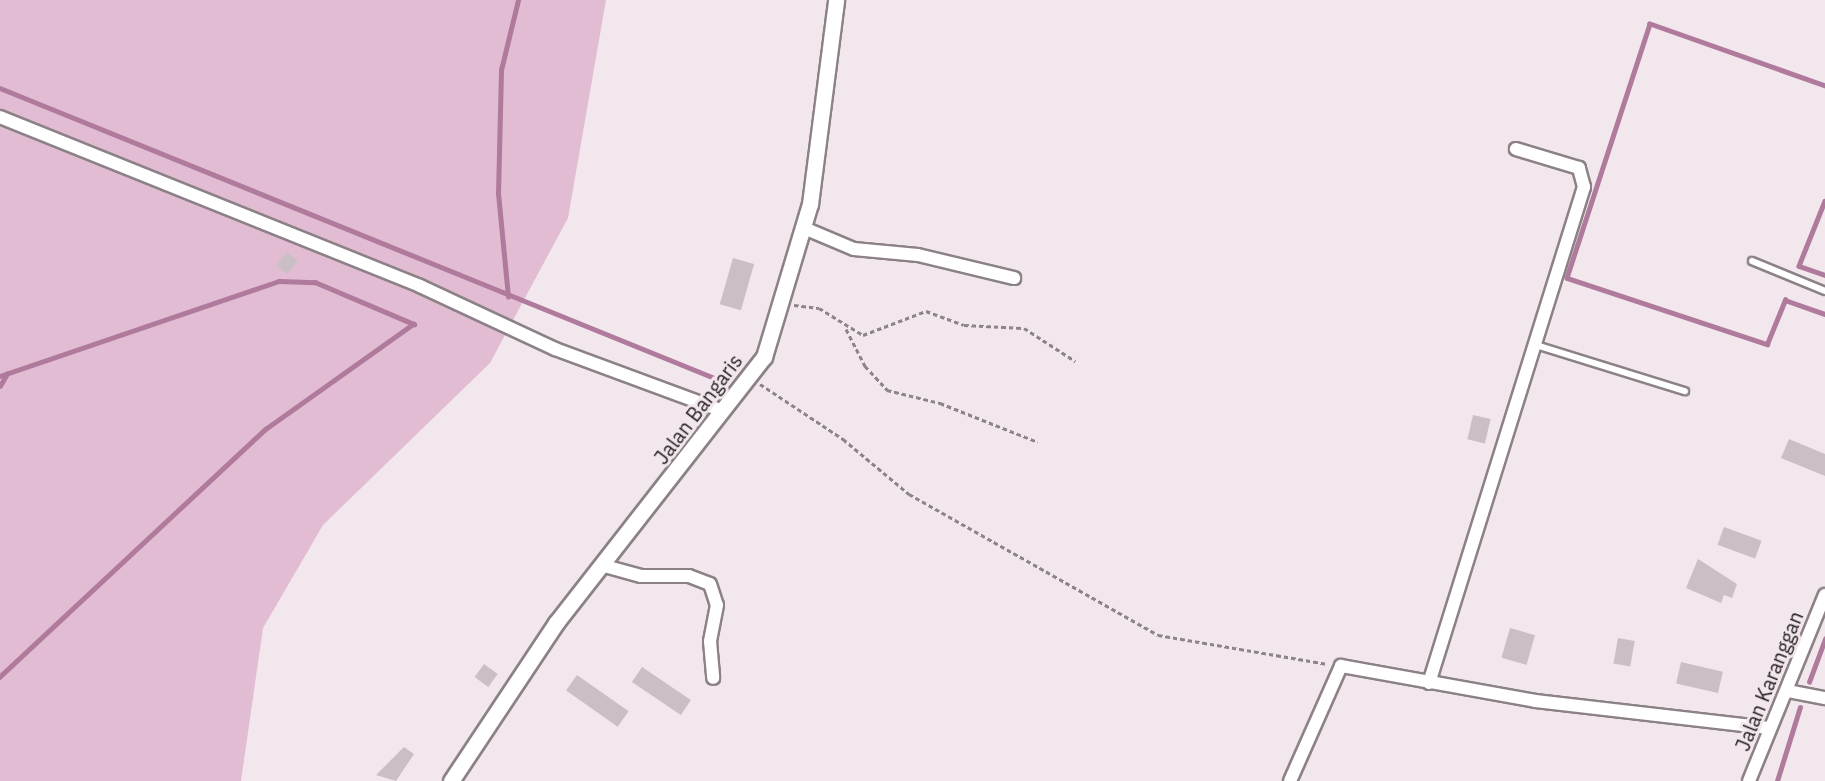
<!DOCTYPE html>
<style>
body{margin:0}
#map{position:relative;width:1825px;height:781px;overflow:hidden;background:#f2e7ed;font-family:"IBM Plex Sans",sans-serif}
div>[style]{position:absolute}
.green>*{inset:0;background:#e2bcd2}
.stream>*{height:4.5px;margin:-2.25px;padding:0 2.25px;transform-origin:2.25px;border-radius:2.25px;background:#af7a9b}
.building>*{inset:0;background:#cbbfc6;transform-origin:0 0}
.path>*{height:3px;margin-top:-1.5px;transform-origin:0;background:repeating-linear-gradient(90deg,#8c8488 0 4.5px,transparent 0 7.5px)}
.roads{filter:drop-shadow(2px 0 #8b8187) drop-shadow(-2px 0 #8b8187) drop-shadow(0 2px #8b8187) drop-shadow(0 -2px #8b8187)}
.service>*{height:6px;margin:-3px;padding:0 3px;transform-origin:3px;border-radius:3px;background:#fff}
.minor>*{height:12px;margin:-6px;padding:0 6px;transform-origin:6px;border-radius:6px;background:#fff}
.tertiary>*{height:15px;margin:-7.5px;padding:0 7.5px;transform-origin:7.5px;border-radius:7.5px;background:#fff}
span{translate:-50% -50%;white-space:nowrap;text-align:center;line-height:1.15;-webkit-text-stroke:6px #f2e7ed;paint-order:stroke}
.street-label{font-size:20px;color:#241f22}
</style>
<div id="map">
<div class="green">
<i style="clip-path:polygon(0 0,606px 0,568px 218px,490px 363px,323px 525px,263px 628px,241px 781px,0 781px)"></i>
</div>
<div class="stream">
<i style="left:1825px;top:86px;width:186px;rotate:-160.5deg"></i>
<i style="left:1650px;top:24px;width:267px;rotate:108.1deg"></i>
<i style="left:1567px;top:278px;width:211px;rotate:18.3deg"></i>
<i style="left:1767px;top:344px;width:48px;rotate:-67.8deg"></i>
<i style="left:1785px;top:300px;width:42px;rotate:19.3deg"></i>
<i style="left:0;top:88px;width:774px;rotate:22.09deg"></i>
<i style="left:1825px;top:201px;width:70px;rotate:111.8deg"></i>
<i style="left:1799px;top:266px;width:28px;rotate:19deg"></i>
<i style="left:508px;top:297px;width:103px;rotate:-95.5deg"></i>
<i style="left:498px;top:194px;width:124px;rotate:-88.6deg"></i>
<i style="left:501px;top:70px;width:72px;rotate:-76.3deg"></i>
<i style="left:0;top:376px;width:295px;rotate:-18.8deg"></i>
<i style="left:279px;top:281px;width:36px;rotate:2deg"></i>
<i style="left:315px;top:282px;width:108px;rotate:23deg"></i>
<i style="left:414px;top:324px;width:181px;rotate:144.6deg"></i>
<i style="left:266px;top:429px;width:364px;rotate:137deg"></i>
<i style="left:0;top:386px;width:14px;rotate:-60deg"></i>
<i style="left:1809px;top:682px;width:46px;rotate:-69.6deg"></i>
<i style="left:1777px;top:781px;width:77px;rotate:-72.7deg"></i>
</div>
<div class="building">
<i style="left:287px;top:252px;width:14px;height:17px;rotate:39deg"></i>
<i style="left:733px;top:258px;width:22px;height:48px;rotate:16deg"></i>
<i style="left:1473px;top:415px;width:18px;height:25px;rotate:13deg"></i>
<i style="clip-path:polygon(1789px 439px,1825px 454px,1825px 476px,1781px 458px)"></i>
<i style="left:1724px;top:527px;width:40px;height:19px;rotate:20deg"></i>
<i style="clip-path:polygon(1698px 559px,1737px 584px,1732px 598px,1724px 595px,1721px 603px,1686px 588px)"></i>
<i style="left:1510px;top:628px;width:26px;height:31px;rotate:16deg"></i>
<i style="left:1618px;top:638px;width:17px;height:26px;rotate:10deg"></i>
<i style="left:1681px;top:662px;width:43px;height:22px;rotate:13deg"></i>
<i style="left:484px;top:664px;width:17px;height:16px;rotate:36deg"></i>
<i style="left:642px;top:667px;width:59px;height:18px;rotate:34deg"></i>
<i style="left:577px;top:675px;width:63px;height:19px;rotate:35deg"></i>
<i style="clip-path:polygon(404px 747px,414px 754px,396px 781px,376px 775px)"></i>
</div>
<div class="path">
<i style="left:794px;top:305px;width:25px;rotate:7deg"></i>
<i style="left:819px;top:308px;width:52px;rotate:31.5deg"></i>
<i style="left:863px;top:335px;width:67px;rotate:-20.9deg"></i>
<i style="left:926px;top:311px;width:40px;rotate:20.2deg"></i>
<i style="left:964px;top:325px;width:60px;rotate:2.9deg"></i>
<i style="left:1024px;top:328px;width:61px;rotate:32.9deg"></i>
<i style="left:846px;top:329px;width:42px;rotate:62.8deg"></i>
<i style="left:865px;top:366px;width:33px;rotate:47deg"></i>
<i style="left:887px;top:390px;width:55px;rotate:13.8deg"></i>
<i style="left:940px;top:403px;width:105px;rotate:21.7deg"></i>
<i style="left:760px;top:384px;width:100px;rotate:33.5deg"></i>
<i style="left:843px;top:439px;width:86px;rotate:39.8deg"></i>
<i style="left:909px;top:494px;width:286px;rotate:29.5deg"></i>
<i style="left:1158px;top:635px;width:172px;rotate:9.7deg"></i>
</div>
<div class="roads">
<div class="service">
<i style="left:1752px;top:261px;width:79px;rotate:22.3deg"></i>
<i style="left:1536px;top:345px;width:156px;rotate:17.2deg"></i>
</div>
<div class="minor">
<i style="left:0;top:117px;width:453px;rotate:21.9deg"></i>
<i style="left:420px;top:286px;width:149px;rotate:25deg"></i>
<i style="left:555px;top:349px;width:176px;rotate:20.3deg"></i>
<i style="left:804px;top:228px;width:54px;rotate:22.8deg"></i>
<i style="left:854px;top:249px;width:64px;rotate:5.4deg"></i>
<i style="left:918px;top:255px;width:99px;rotate:13.5deg"></i>
<i style="left:601px;top:565px;width:41px;rotate:15.4deg"></i>
<i style="left:641px;top:576px;width:48px"></i>
<i style="left:689px;top:576px;width:22px;rotate:21deg"></i>
<i style="left:710px;top:584px;width:22px;rotate:72deg"></i>
<i style="left:717px;top:605px;width:37px;rotate:101deg"></i>
<i style="left:710px;top:641px;width:37px;rotate:85deg"></i>
<i style="left:1429px;top:683px;width:520px;rotate:-72.65deg"></i>
<i style="left:1584px;top:187px;width:20px;rotate:-105deg"></i>
<i style="left:1579px;top:168px;width:66px;rotate:-163.2deg"></i>
<i style="left:1788px;top:691px;width:38px;rotate:11deg"></i>
<i style="left:1290px;top:781px;width:126px;rotate:-66.1deg"></i>
<i style="left:1341px;top:666px;width:197px;rotate:10.2deg"></i>
<i style="left:1535px;top:701px;width:236px;rotate:6.6deg"></i>
<i style="left:1749px;top:781px;width:201px;rotate:-67.8deg"></i>
</div>
<div class="tertiary">
<i style="left:451px;top:781px;width:190px;rotate:-56.4deg"></i>
<i style="left:556px;top:623px;width:338px;rotate:-52deg"></i>
<i style="left:764px;top:357px;width:160px;rotate:-73.3deg"></i>
<i style="left:810px;top:204px;width:206px;rotate:-82.7deg"></i>
</div>
</div>
<div class="street-label">
<span style="left:698px;top:409px;rotate:-53deg">Jalan Bangaris</span>
<span style="left:1769px;top:681px;rotate:-68deg">Jalan Karanggan</span>
</div>
</div>
